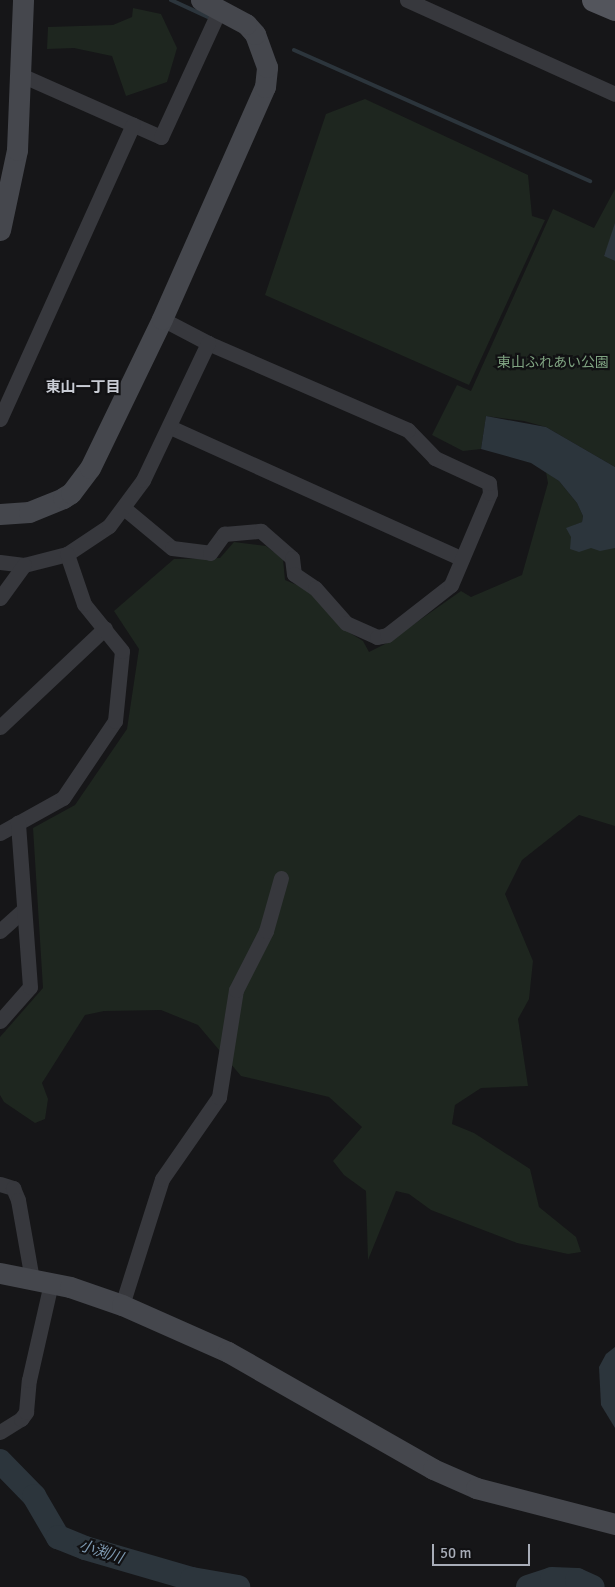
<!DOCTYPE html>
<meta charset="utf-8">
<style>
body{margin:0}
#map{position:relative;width:615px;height:1587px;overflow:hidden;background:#161618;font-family:Signika,"Noto Sans JP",sans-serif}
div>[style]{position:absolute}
.green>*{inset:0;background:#1e261f}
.water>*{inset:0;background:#2c353c}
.stream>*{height:4px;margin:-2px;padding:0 2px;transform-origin:2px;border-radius:2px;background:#2c353c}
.river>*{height:24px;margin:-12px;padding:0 12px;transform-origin:12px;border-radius:12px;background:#2c353c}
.street>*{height:15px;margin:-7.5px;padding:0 7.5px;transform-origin:7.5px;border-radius:7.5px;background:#37383d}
.secondary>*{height:21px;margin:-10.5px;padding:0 10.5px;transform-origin:10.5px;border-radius:10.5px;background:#45474d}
.primary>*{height:24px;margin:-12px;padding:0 12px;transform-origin:12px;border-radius:12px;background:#53555c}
span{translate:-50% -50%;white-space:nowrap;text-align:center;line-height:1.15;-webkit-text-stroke:4.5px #111113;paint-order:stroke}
.park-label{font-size:14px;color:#7fa381}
.neighbourhood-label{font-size:15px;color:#c9ccd4;font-weight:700}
.water-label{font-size:15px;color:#7f9bb3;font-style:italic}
.scale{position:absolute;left:432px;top:1544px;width:98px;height:22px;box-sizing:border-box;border:2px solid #a8adb8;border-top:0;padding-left:6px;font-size:15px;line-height:18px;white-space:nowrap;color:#a8adb8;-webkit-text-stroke:4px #111113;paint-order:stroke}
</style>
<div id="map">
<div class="green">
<i style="clip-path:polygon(133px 8px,161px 14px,177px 48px,167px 82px,126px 96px,112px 56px,74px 48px,47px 49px,48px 27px,113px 25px,132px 17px)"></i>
<i style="clip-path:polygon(365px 99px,528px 175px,532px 216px,545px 220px,469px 385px,265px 295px,326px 114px)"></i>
<i style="clip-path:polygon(615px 189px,615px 236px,604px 255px,615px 261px,615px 467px,546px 427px,524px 421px,486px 416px,481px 449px,463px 451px,432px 435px,457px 385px,471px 391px,553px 209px,594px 228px)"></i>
<i style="clip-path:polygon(546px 472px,559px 481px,577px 503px,583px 516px,582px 522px,575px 525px,615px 532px,615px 826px,579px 815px,522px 860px,505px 894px,533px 961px,529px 999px,518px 1019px,528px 1086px,481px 1088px,455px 1105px,452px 1124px,474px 1133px,530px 1169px,539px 1207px,576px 1237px,581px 1252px,568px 1254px,517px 1243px,431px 1210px,409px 1194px,396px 1191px,368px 1260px,366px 1191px,344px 1175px,333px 1161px,362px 1127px,329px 1097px,241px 1076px,198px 1025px,161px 1010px,104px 1011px,85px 1015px,42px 1083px,48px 1099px,45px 1119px,35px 1123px,4px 1102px,0 1095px,0 1037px,43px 988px,33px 828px,75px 805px,127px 729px,139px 649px,114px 611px,174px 559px,220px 558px,234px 542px,266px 546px,283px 559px,285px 580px,313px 592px,350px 633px,363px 641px,369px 652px,387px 643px,461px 591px,471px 597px,522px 575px,548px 483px)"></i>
</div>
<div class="water">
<i style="clip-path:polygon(615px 223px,615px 261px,604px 256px)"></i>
<i style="clip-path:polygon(486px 416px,546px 427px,615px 467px,615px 548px,600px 551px,591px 548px,579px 552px,570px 549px,571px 537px,566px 528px,582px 522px,583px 516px,577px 503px,559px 481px,531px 463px,481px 449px)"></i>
<i style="clip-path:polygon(615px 1347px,615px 1428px,601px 1405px,599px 1367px,606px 1354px)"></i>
</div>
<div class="stream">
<i style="left:171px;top:0;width:41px;rotate:24.7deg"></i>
<i style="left:294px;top:50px;width:324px;rotate:23.9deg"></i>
</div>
<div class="river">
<i style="left:0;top:1461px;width:49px;rotate:45.8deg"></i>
<i style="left:34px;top:1496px;width:48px;rotate:59.7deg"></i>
<i style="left:58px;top:1537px;width:29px;rotate:22deg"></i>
<i style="left:85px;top:1548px;width:111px;rotate:16.2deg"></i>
<i style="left:192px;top:1579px;width:47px;rotate:9.9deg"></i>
<i style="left:528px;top:1587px;width:25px;rotate:-18deg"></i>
<i style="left:552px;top:1579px;width:25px;rotate:2deg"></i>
<i style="left:577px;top:1580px;width:17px;rotate:24deg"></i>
</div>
<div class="street">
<i style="left:407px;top:0;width:228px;rotate:24.3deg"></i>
<i style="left:21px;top:75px;width:153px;rotate:23.9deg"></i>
<i style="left:161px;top:137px;width:141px;rotate:-65.3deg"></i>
<i style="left:0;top:419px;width:323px;rotate:-65.7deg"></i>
<i style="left:170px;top:427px;width:320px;rotate:24.3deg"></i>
<i style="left:125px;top:509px;width:61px;rotate:39.7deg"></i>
<i style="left:172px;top:548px;width:38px;rotate:7deg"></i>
<i style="left:210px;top:553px;width:24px;rotate:-54deg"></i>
<i style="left:224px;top:534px;width:37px;rotate:-5deg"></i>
<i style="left:261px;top:531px;width:41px;rotate:41.1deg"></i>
<i style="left:292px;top:558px;width:16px;rotate:83deg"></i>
<i style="left:294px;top:574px;width:25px;rotate:34deg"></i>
<i style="left:315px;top:588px;width:47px;rotate:48.5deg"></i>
<i style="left:346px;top:623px;width:34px;rotate:24deg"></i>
<i style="left:377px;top:637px;width:10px;rotate:-11deg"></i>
<i style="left:387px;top:635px;width:81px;rotate:-38deg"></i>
<i style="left:451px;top:585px;width:100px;rotate:-67deg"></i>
<i style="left:490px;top:493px;width:10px;rotate:-96deg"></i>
<i style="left:489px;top:483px;width:60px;rotate:-155.2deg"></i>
<i style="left:435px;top:458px;width:39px;rotate:-134deg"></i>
<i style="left:408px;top:430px;width:218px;rotate:-156.5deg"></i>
<i style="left:208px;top:343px;width:52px;rotate:-152.4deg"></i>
<i style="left:0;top:562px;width:24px;rotate:7deg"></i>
<i style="left:24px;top:565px;width:44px;rotate:-14.3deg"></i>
<i style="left:67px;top:554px;width:50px;rotate:-33.7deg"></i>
<i style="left:109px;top:526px;width:57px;rotate:-53.5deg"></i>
<i style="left:143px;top:480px;width:152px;rotate:-64.6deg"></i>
<i style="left:0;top:598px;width:41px;rotate:-54deg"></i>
<i style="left:0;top:727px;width:144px;rotate:-43.3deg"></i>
<i style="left:0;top:833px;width:72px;rotate:-29.1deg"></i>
<i style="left:63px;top:798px;width:93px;rotate:-56deg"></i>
<i style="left:115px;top:721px;width:70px;rotate:-84.3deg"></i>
<i style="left:122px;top:651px;width:60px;rotate:-129deg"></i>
<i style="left:84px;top:604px;width:53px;rotate:-108.8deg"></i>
<i style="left:0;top:931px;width:30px;rotate:-42deg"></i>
<i style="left:0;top:1021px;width:45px;rotate:-48.6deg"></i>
<i style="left:30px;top:987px;width:165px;rotate:-94.2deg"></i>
<i style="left:0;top:1184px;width:14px;rotate:17deg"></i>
<i style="left:13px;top:1188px;width:13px;rotate:67deg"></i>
<i style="left:18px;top:1200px;width:80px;rotate:80deg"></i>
<i style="left:122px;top:1305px;width:132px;rotate:-72.4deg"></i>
<i style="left:162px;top:1179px;width:100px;rotate:-55.2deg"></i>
<i style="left:219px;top:1097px;width:108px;rotate:-81deg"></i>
<i style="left:236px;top:990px;width:66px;rotate:-63deg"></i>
<i style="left:266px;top:931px;width:55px;rotate:-74.2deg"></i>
<i style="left:0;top:1432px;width:25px;rotate:-32deg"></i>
<i style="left:21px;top:1419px;width:9px;rotate:-54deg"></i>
<i style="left:26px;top:1412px;width:32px;rotate:-85deg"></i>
<i style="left:29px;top:1380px;width:99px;rotate:-77.2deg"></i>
</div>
<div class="secondary">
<i style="left:0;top:230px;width:82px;rotate:-78deg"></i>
<i style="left:17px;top:150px;width:150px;rotate:-87.7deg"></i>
<i style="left:0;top:514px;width:29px;rotate:-4deg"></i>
<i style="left:29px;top:512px;width:37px;rotate:-22deg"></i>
<i style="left:63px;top:498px;width:9px;rotate:-32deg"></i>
<i style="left:71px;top:493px;width:31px;rotate:-53deg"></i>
<i style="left:90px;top:468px;width:165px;rotate:-64.2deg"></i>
<i style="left:162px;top:319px;width:254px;rotate:-66.1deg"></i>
<i style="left:265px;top:87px;width:20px;rotate:-84deg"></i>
<i style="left:267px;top:67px;width:35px;rotate:-110deg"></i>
<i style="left:255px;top:34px;width:13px;rotate:-132deg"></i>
<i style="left:246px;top:24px;width:51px;rotate:-151.9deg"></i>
<i style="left:0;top:1273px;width:71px;rotate:11.3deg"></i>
<i style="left:70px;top:1287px;width:55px;rotate:19.1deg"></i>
<i style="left:122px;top:1305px;width:116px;rotate:23.9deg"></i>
<i style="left:228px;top:1352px;width:236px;rotate:29.7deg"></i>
<i style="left:433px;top:1469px;width:47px;rotate:23.8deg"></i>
<i style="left:476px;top:1488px;width:144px;rotate:14.5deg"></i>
</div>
<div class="primary">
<i style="left:594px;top:0;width:23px;rotate:23deg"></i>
</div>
<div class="park-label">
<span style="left:553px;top:363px">東山ふれあい公園</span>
</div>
<div class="neighbourhood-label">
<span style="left:83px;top:388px">東山一丁目</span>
</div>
<div class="water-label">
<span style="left:101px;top:1552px;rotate:18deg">小渕川</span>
</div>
<div class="scale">50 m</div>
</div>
